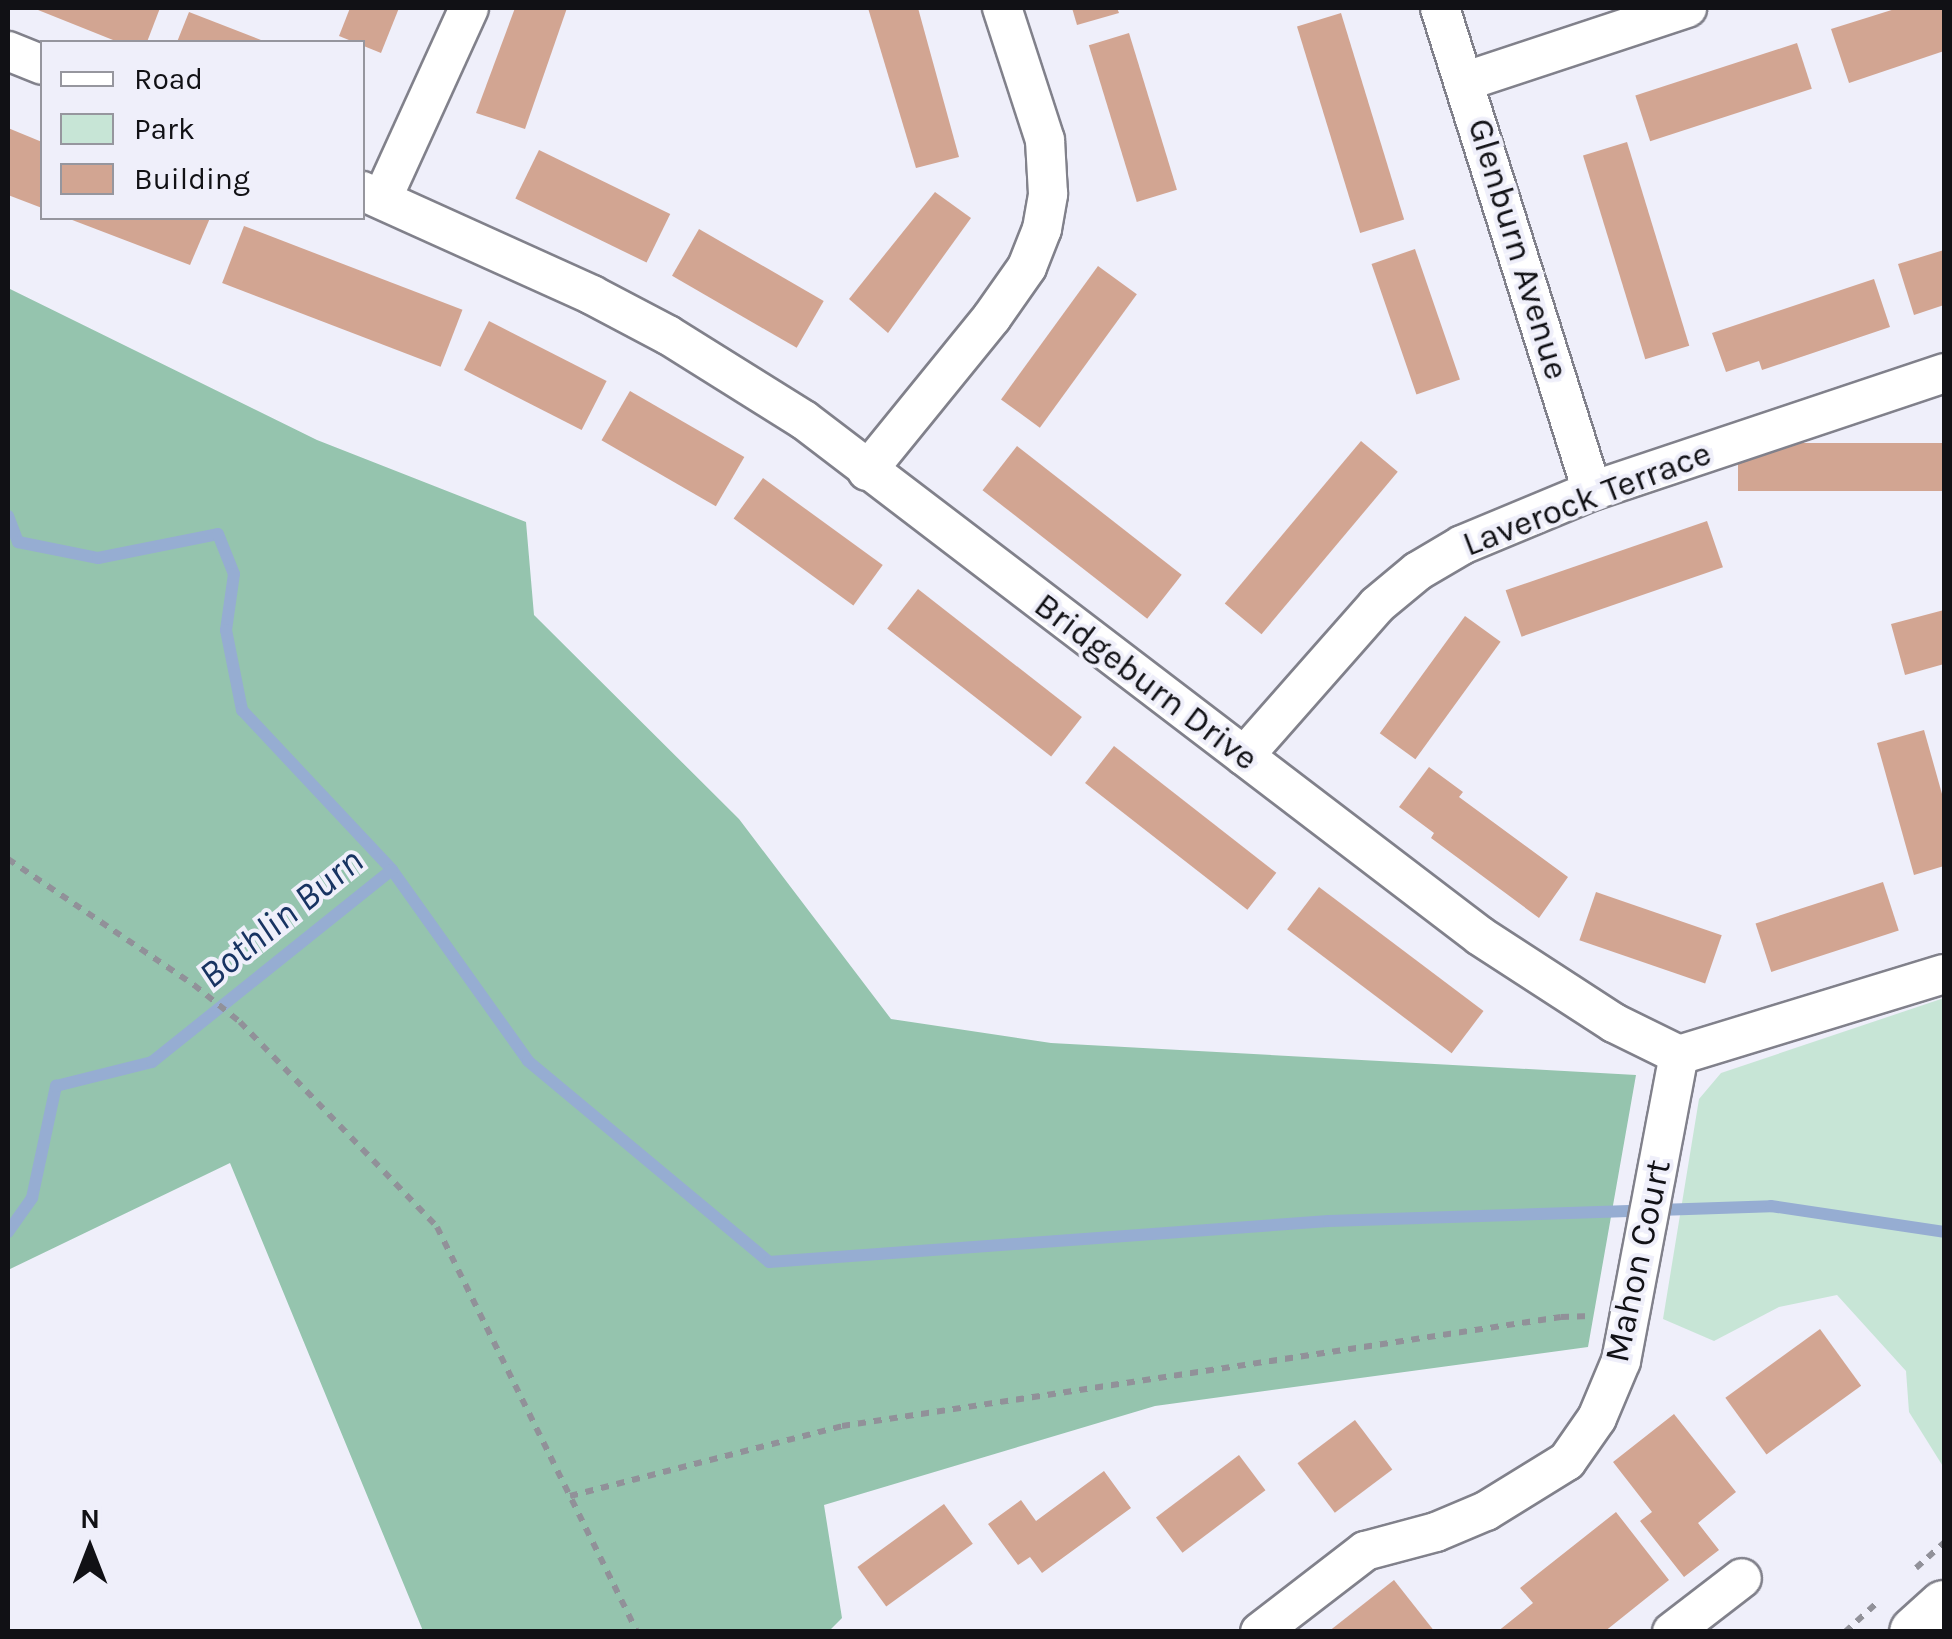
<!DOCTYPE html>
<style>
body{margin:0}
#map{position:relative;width:1952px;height:1639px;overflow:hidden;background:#efeffa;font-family:Karla,sans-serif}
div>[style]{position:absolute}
.green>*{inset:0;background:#c7e5d6}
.forest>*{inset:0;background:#95c4ae}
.stream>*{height:12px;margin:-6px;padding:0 6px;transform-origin:6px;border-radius:6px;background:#96add2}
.building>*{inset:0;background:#d2a592;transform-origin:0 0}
.path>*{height:6px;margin-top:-3px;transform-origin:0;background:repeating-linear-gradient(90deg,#919199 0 8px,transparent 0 16px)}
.roads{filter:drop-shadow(2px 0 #81818b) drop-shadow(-2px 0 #81818b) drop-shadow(0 2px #81818b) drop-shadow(0 -2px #81818b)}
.minor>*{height:38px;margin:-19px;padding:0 19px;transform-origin:19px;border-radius:19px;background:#fff}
.major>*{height:50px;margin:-25px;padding:0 25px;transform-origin:25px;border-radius:25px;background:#fff}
span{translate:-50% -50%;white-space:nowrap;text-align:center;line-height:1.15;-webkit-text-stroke:8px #efeffa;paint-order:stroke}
.street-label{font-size:35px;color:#111115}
.water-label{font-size:38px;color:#183362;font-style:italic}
.frame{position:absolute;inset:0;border:10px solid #111115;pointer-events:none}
.legend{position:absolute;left:40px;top:40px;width:325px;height:180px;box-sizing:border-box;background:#efeffa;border:2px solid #96969e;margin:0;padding:12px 18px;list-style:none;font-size:30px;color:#111115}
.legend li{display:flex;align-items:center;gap:20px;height:50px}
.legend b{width:50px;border:2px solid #96969e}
.north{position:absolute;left:40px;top:1499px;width:100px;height:100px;-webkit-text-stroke:8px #efeffa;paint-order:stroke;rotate:0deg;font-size:28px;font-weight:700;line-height:40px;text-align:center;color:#111115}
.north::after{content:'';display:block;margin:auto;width:35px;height:45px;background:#111115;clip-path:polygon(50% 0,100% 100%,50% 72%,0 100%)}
</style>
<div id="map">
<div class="green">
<i style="clip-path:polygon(1944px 998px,1944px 1468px,1909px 1412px,1906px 1371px,1837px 1295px,1779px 1307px,1714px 1341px,1663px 1319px,1699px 1099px,1721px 1073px)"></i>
</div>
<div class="forest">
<i style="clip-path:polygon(8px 288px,317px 440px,526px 522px,534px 615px,739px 819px,891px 1019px,1051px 1043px,1636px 1075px,1588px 1347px,1155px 1406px,824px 1505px,842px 1618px,829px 1631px,423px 1631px,230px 1163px,8px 1270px)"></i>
</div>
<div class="stream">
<i style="left:8px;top:516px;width:28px;rotate:69deg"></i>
<i style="left:18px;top:542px;width:82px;rotate:11.3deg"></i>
<i style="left:98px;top:558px;width:122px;rotate:-11.3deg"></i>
<i style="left:218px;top:534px;width:43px;rotate:68.2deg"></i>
<i style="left:234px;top:574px;width:57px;rotate:98.1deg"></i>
<i style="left:226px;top:630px;width:82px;rotate:78.7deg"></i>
<i style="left:242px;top:710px;width:219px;rotate:46.8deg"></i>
<i style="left:392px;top:870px;width:234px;rotate:54.5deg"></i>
<i style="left:528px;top:1061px;width:314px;rotate:39.8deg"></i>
<i style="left:769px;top:1262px;width:561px;rotate:-4.19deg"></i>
<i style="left:1329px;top:1221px;width:442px;rotate:-1.9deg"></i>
<i style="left:1771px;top:1206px;width:175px;rotate:8.5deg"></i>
<i style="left:8px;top:1232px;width:42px;rotate:-54.8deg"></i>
<i style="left:32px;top:1198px;width:115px;rotate:-77.9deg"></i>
<i style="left:56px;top:1086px;width:99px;rotate:-14deg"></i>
<i style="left:152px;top:1062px;width:307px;rotate:-38.7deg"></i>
</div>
<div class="building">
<i style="clip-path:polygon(33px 8px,160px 8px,147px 42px,118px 42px)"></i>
<i style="clip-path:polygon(350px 8px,399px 8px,381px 53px,339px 36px)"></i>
<i style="clip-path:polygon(515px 8px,567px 8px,525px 129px,476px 113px)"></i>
<i style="clip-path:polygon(868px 8px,918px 8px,959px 157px,916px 168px)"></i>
<i style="clip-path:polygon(1072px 8px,1117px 8px,1119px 13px,1077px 25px)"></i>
<i style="clip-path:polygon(1898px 8px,1944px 8px,1944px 51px,1849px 83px,1831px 29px)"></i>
<i style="clip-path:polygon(189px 12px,266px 42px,177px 42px)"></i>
<i style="left:1341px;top:13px;width:216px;height:46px;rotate:73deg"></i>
<i style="left:1129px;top:33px;width:164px;height:42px;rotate:73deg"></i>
<i style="left:1797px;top:43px;width:48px;height:170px;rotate:72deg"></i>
<i style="clip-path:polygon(8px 128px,42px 142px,42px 208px,8px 195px)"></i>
<i style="left:1627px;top:142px;width:213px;height:46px;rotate:73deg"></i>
<i style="left:539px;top:150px;width:146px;height:54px;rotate:26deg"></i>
<i style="clip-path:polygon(935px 192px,971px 218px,888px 333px,849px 299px)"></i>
<i style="clip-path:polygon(67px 218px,210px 218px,190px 265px)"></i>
<i style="left:244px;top:226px;width:234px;height:61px;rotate:21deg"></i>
<i style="left:699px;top:229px;width:144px;height:54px;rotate:30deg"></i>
<i style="left:1415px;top:249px;width:138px;height:46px;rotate:71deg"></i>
<i style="clip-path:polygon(1944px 250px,1944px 305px,1914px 315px,1898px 264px)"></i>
<i style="left:1098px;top:266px;width:48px;height:165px;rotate:36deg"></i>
<i style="clip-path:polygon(1874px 279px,1890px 327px,1762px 370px,1759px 361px,1726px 372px,1712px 333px)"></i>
<i style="left:489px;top:321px;width:132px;height:55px;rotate:27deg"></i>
<i style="left:630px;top:391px;width:132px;height:57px;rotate:30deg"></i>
<i style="left:1361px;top:441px;width:48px;height:212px;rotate:40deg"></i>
<i style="left:1944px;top:443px;width:48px;height:206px;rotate:90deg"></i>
<i style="left:1017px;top:446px;width:209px;height:56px;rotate:38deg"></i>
<i style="left:763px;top:478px;width:148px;height:50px;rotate:36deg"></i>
<i style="left:1707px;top:521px;width:49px;height:213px;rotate:71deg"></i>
<i style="left:918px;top:589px;width:208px;height:50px;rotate:38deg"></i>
<i style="clip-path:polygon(1944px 610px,1944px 664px,1905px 675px,1891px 624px)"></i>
<i style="left:1465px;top:616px;width:44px;height:145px;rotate:36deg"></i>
<i style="clip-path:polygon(1924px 730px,1944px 801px,1944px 866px,1914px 875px,1877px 743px)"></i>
<i style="left:1114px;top:746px;width:206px;height:47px;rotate:38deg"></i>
<i style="clip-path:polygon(1429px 767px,1463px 792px,1459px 797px,1568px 877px,1539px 918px,1431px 838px,1434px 833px,1399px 807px)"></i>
<i style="left:1883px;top:882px;width:51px;height:134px;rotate:72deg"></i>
<i style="left:1319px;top:887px;width:206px;height:53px;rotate:37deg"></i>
<i style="left:1596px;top:892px;width:133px;height:51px;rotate:19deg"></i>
<i style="left:1820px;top:1329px;width:70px;height:117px;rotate:54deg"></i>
<i style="clip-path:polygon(1674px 1414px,1736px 1492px,1698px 1523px,1719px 1550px,1684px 1577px,1640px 1521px,1652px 1512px,1613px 1462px)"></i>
<i style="left:1355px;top:1420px;width:62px;height:72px;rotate:53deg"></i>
<i style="left:1239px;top:1455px;width:44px;height:104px;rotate:53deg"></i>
<i style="clip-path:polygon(1104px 1471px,1131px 1508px,1042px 1573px,1030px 1557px,1018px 1565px,988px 1524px,1021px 1500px,1036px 1521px)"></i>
<i style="left:944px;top:1504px;width:49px;height:107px;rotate:54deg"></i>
<i style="clip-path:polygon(1616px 1512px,1669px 1580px,1604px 1632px,1497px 1632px,1533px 1603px,1520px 1588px)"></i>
<i style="clip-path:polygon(1394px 1580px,1435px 1632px,1328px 1632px)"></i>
</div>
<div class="path">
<i style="left:8px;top:859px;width:225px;rotate:34.1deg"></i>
<i style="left:194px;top:985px;width:59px;rotate:38.8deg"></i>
<i style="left:240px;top:1022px;width:284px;rotate:46.1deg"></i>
<i style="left:437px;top:1227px;width:452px;rotate:63.7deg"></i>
<i style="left:570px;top:1496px;width:281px;rotate:-14.4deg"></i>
<i style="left:842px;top:1426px;width:727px;rotate:-8.62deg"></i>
<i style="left:1561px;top:1317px;width:30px;rotate:-2deg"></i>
<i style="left:1916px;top:1568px;width:38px;rotate:-42deg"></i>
<i style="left:1845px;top:1632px;width:47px;rotate:-42.4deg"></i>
</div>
<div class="roads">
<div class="minor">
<i style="left:1440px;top:8px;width:506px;rotate:72.53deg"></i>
<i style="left:8px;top:51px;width:37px;rotate:22deg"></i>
<i style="left:1466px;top:81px;width:233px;rotate:-18.3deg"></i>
<i style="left:362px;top:191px;width:252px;rotate:24.3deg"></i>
<i style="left:592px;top:295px;width:86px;rotate:27.8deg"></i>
<i style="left:668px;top:335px;width:160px;rotate:32deg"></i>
<i style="left:804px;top:420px;width:850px;rotate:37.35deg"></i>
<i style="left:1480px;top:936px;width:160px;rotate:33deg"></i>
<i style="left:1614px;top:1023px;width:72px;rotate:26.2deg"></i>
<i style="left:1679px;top:1055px;width:277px;rotate:-17deg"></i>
<i style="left:382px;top:199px;width:210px;rotate:-65.5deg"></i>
<i style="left:867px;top:471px;width:198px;rotate:-50.9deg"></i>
<i style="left:992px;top:317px;width:61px;rotate:-55deg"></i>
<i style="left:1027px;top:267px;width:41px;rotate:-68.5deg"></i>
<i style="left:1042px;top:229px;width:36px;rotate:-80deg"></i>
<i style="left:1048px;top:194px;width:54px;rotate:-93.2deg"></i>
<i style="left:1045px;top:140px;width:139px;rotate:-108deg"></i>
<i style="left:1244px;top:756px;width:201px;rotate:-48.6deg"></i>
<i style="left:1377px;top:605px;width:53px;rotate:-39.7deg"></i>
<i style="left:1418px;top:571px;width:51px;rotate:-30.6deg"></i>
<i style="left:1462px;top:545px;width:141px;rotate:-22.6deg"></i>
<i style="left:1592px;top:491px;width:371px;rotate:-18.5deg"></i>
<i style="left:1260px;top:1632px;width:133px;rotate:-37.6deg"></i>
<i style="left:1365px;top:1551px;width:73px;rotate:-15deg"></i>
<i style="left:1436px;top:1532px;width:54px;rotate:-22.8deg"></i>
<i style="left:1486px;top:1511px;width:95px;rotate:-31.7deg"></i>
<i style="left:1567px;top:1461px;width:52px;rotate:-55.1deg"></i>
<i style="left:1597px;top:1418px;width:62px;rotate:-67.2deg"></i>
<i style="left:1621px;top:1361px;width:311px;rotate:-79.3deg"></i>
<i style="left:1672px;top:1632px;width:88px;rotate:-37.6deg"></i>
</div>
<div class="major">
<i style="left:1915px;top:1632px;width:39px;rotate:-42deg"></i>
</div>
</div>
<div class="street-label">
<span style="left:1518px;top:249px;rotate:73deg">Glenburn Avenue</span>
<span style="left:1587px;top:499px;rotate:-21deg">Laverock Terrace</span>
<span style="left:1146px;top:682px;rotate:37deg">Bridgeburn Drive</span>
<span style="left:1638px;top:1261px;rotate:-78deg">Mahon Court</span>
</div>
<div class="water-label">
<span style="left:281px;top:918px;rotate:-39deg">Bothlin Burn</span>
</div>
<div class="frame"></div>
<ul class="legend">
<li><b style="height:12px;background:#fff"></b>Road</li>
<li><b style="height:28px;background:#c7e5d6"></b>Park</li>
<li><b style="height:28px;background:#d2a592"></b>Building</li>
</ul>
<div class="north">N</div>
</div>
